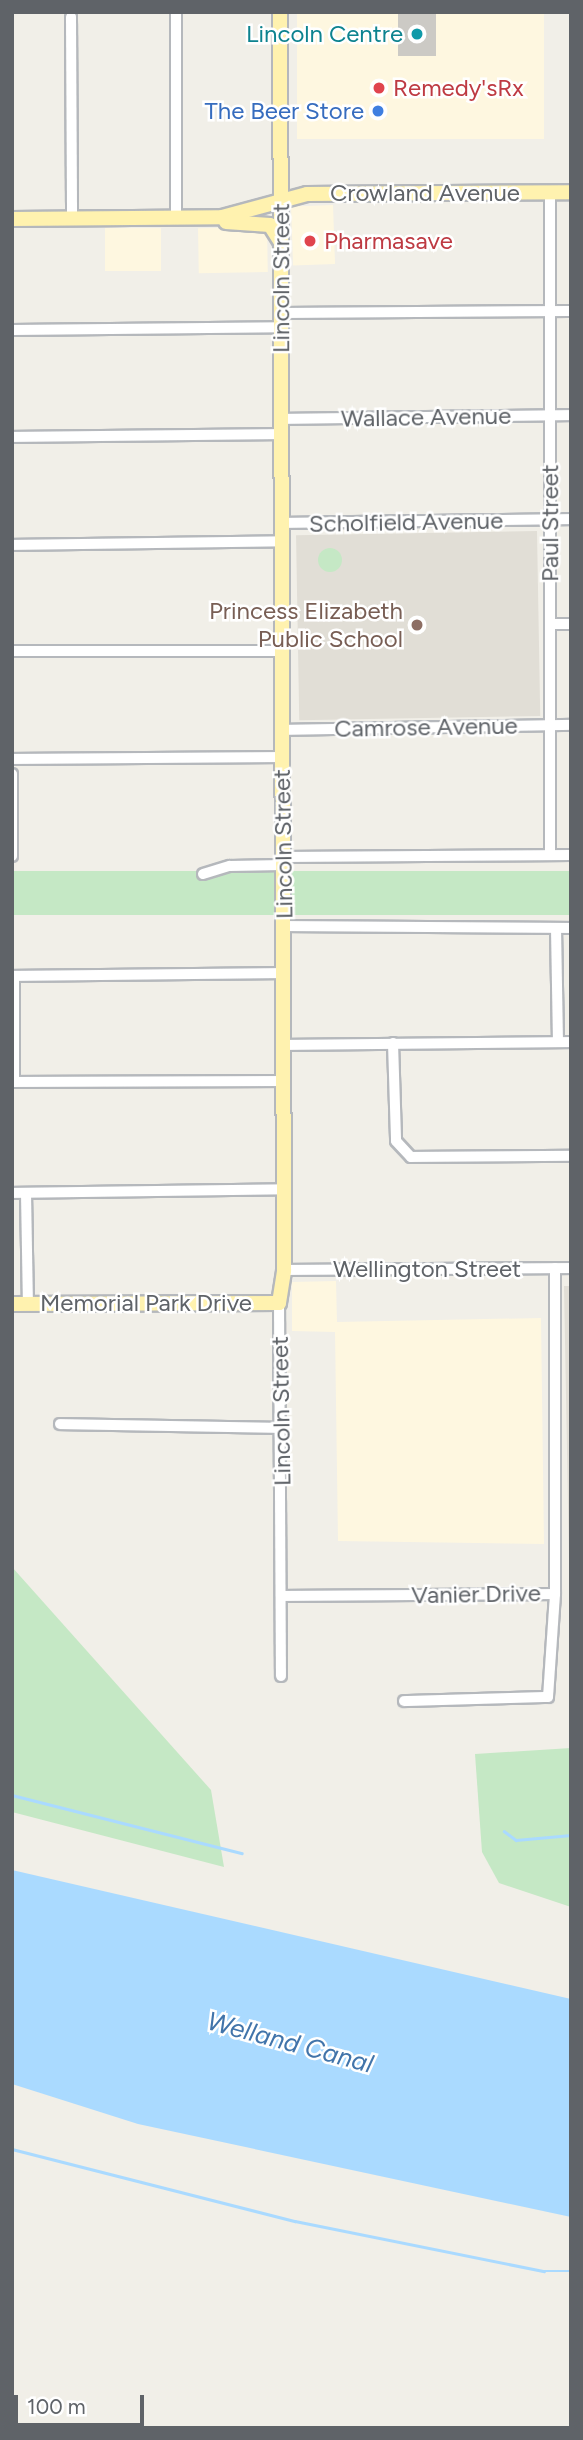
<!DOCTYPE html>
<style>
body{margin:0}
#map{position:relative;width:583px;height:2440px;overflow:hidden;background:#f1efe8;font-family:Figtree,sans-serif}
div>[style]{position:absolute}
.commercial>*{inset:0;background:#fef7e0;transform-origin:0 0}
.education>*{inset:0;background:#e1ded6;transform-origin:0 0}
.green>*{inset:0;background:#c5e8c5;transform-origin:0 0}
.round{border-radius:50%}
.water>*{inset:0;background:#aadaff}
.stream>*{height:2.5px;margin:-1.25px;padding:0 1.25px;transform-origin:1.25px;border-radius:1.25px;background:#aadaff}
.building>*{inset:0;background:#cccac5;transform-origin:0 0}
.roads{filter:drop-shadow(2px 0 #b5b8bc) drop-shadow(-2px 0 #b5b8bc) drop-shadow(0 2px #b5b8bc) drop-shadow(0 -2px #b5b8bc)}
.minor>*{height:10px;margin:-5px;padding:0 5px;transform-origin:5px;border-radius:5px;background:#fff}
.major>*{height:14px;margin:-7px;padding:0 7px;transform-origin:7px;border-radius:7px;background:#fff2af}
.dots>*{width:19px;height:19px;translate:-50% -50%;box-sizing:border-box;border:4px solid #fff;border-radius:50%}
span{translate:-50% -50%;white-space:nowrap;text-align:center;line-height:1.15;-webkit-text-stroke:5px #fff;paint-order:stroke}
.culture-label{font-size:24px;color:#0d838f}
.right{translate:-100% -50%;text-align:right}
.health-label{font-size:24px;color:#be3a42}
.left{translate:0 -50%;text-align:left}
.shop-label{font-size:24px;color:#366cbe}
.street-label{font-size:24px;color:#5f6368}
.education-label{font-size:24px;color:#785e54}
.water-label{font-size:26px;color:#4174aa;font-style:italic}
.frame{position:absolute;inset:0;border:14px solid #5f6368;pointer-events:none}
.scale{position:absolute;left:14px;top:2395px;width:130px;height:32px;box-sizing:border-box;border:4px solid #5f6368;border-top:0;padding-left:9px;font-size:21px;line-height:24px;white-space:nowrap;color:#5f6368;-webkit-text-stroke:5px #fff;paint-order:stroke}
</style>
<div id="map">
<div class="commercial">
<i style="left:297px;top:12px;width:247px;height:127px"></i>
<i style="left:333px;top:205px;width:59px;height:42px;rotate:88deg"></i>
<i style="left:267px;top:227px;width:45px;height:69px;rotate:89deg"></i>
<i style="left:105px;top:228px;width:56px;height:43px"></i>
<i style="clip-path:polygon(336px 1281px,337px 1322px,541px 1318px,544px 1544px,338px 1541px,335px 1332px,292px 1331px,292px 1282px)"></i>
</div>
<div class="education">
<i style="left:537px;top:531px;width:185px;height:241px;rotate:89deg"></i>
<i style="clip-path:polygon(564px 1286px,571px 1286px,571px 1668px)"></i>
</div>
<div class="green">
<i class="round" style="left:318px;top:548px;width:24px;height:24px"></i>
<i style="left:571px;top:871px;width:44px;height:559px;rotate:90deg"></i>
<i style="clip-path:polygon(12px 1567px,211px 1790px,224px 1867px,12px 1812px)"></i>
<i style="clip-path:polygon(571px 1748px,571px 1907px,499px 1883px,482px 1852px,475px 1754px)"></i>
</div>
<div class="water">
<i style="clip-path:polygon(12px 1870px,571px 1999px,571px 2217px,138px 2124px,12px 2084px)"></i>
</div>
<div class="stream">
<i style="left:12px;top:1795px;width:237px;rotate:14.2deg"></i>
<i style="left:504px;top:1831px;width:15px;rotate:37deg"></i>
<i style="left:516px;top:1840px;width:55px;rotate:-5.2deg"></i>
<i style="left:12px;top:2149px;width:292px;rotate:14.3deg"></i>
<i style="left:295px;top:2221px;width:254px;rotate:11.4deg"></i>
<i style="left:544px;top:2271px;width:27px"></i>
</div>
<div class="building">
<i style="left:398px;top:12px;width:38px;height:44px"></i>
</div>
<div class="roads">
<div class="minor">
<i style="left:176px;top:12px;width:206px;rotate:90deg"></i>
<i style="left:71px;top:17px;width:202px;rotate:89.7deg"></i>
<i style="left:550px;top:192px;width:663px;rotate:90deg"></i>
<i style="left:282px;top:313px;width:289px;rotate:-0.4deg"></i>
<i style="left:12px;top:330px;width:270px;rotate:-0.6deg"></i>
<i style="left:281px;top:419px;width:290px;rotate:-0.8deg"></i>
<i style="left:12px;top:437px;width:270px;rotate:-0.6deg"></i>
<i style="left:283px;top:523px;width:288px;rotate:-0.8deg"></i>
<i style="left:12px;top:545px;width:270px;rotate:-0.8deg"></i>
<i style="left:550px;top:624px;width:21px"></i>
<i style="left:12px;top:651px;width:268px"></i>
<i style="left:282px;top:730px;width:289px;rotate:-1deg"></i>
<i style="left:12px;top:759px;width:269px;rotate:-0.4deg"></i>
<i style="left:12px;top:774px;width:82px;rotate:90deg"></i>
<i style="left:283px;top:857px;width:288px;rotate:-0.4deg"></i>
<i style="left:203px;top:874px;width:28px;rotate:-17deg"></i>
<i style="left:230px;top:866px;width:53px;rotate:-1.1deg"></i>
<i style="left:284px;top:926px;width:287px;rotate:0.4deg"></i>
<i style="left:556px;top:928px;width:114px;rotate:89deg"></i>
<i style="left:12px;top:976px;width:271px;rotate:-0.6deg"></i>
<i style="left:14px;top:976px;width:106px;rotate:90deg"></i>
<i style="left:393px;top:1043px;width:98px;rotate:88.2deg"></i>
<i style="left:396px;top:1141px;width:22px;rotate:47deg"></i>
<i style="left:411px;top:1157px;width:160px;rotate:-0.4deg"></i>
<i style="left:284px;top:1045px;width:287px;rotate:-0.6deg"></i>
<i style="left:12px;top:1082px;width:271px;rotate:-0.2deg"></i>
<i style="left:12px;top:1193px;width:271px;rotate:-0.8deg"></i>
<i style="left:26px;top:1193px;width:111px;rotate:89deg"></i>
<i style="left:284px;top:1270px;width:287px;rotate:-0.4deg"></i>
<i style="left:279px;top:1303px;width:373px;rotate:89.7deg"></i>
<i style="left:60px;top:1424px;width:221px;rotate:1deg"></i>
<i style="left:282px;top:1596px;width:273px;rotate:-0.4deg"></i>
<i style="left:555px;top:1594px;width:326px;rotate:-90deg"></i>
<i style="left:404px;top:1701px;width:144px;rotate:-1.6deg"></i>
<i style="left:548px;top:1697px;width:103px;rotate:-86.1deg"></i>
</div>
<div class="major">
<i style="left:12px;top:219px;width:210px;rotate:-0.5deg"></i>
<i style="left:222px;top:217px;width:88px;rotate:-15.1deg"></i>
<i style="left:307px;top:194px;width:264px;rotate:-0.4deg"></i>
<i style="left:226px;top:222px;width:44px;rotate:3.9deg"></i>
<i style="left:270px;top:225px;width:19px;rotate:58deg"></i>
<i style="left:12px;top:1304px;width:267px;rotate:-0.2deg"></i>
<i style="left:279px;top:1303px;width:33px;rotate:-81deg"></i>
<i style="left:284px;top:1270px;width:1258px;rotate:-90.18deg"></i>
</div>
</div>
<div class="dots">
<i style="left:417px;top:34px;background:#0f9aa8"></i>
<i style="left:379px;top:88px;background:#e0444e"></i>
<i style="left:378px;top:111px;background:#3f7fe0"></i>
<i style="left:310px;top:241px;background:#e0444e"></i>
<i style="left:417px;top:625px;background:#8d6e63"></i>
</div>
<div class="culture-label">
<span class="right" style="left:403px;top:34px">Lincoln Centre</span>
</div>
<div class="health-label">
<span class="left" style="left:393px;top:88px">Remedy'sRx</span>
<span class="left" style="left:324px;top:241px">Pharmasave</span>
</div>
<div class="shop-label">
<span class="right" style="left:364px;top:111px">The Beer Store</span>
</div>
<div class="street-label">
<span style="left:425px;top:193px">Crowland Avenue</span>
<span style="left:281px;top:278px;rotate:-90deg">Lincoln Street</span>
<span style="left:426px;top:417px;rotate:-1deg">Wallace Avenue</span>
<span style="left:406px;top:522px;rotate:-1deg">Scholfield Avenue</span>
<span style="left:550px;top:523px;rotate:-90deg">Paul Street</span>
<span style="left:426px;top:727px;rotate:-1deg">Camrose Avenue</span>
<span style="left:283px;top:844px;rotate:-91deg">Lincoln Street</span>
<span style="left:427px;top:1269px">Wellington Street</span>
<span style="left:146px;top:1303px">Memorial Park Drive</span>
<span style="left:281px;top:1411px;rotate:-91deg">Lincoln Street</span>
<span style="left:476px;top:1594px;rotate:-1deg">Vanier Drive</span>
</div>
<div class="education-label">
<span class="right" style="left:403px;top:625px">Princess Elizabeth<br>Public School</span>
</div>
<div class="water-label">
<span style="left:290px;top:2043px;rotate:15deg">Welland Canal</span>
</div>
<div class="frame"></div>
<div class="scale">100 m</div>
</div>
